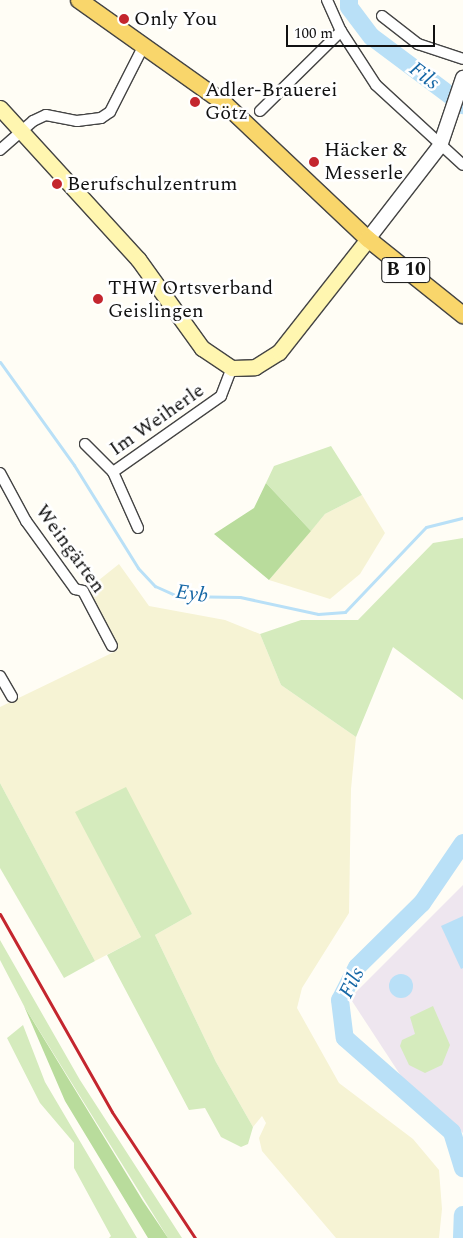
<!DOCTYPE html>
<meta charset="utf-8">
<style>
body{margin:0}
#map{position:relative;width:463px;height:1238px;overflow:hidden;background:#fffdf5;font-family:Spectral,serif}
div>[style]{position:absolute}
.industrial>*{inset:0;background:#eee6ef}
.farmland>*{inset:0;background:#f6f3d4}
.green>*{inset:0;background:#d5ebbd}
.forest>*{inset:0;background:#b9dc9c}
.water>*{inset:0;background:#b9e0f7}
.round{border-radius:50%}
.stream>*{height:3px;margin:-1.5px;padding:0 1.5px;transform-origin:1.5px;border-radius:1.5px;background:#b9e0f7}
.river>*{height:18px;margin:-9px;padding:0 9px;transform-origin:9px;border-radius:9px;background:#b9e0f7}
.roads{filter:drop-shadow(1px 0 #444) drop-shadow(-1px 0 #444) drop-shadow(0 1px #444) drop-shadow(0 -1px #444)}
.minor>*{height:10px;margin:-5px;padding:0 5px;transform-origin:5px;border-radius:5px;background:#fff}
.tertiary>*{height:14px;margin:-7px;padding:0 7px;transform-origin:7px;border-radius:7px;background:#fff}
.secondary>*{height:15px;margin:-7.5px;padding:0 7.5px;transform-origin:7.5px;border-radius:7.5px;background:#fff6b0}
.primary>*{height:16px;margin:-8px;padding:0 8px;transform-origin:8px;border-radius:8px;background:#f9d66b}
.rail>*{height:3px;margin:-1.5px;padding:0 1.5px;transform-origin:1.5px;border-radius:1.5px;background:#c4262e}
.dots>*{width:14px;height:14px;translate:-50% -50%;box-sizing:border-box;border:2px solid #fff;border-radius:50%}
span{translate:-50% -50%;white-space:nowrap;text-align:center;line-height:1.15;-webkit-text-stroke:5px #fff;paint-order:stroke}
.shield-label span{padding:1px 4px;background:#fff;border:1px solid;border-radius:4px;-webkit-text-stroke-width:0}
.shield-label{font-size:19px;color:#111;font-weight:700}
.poi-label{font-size:20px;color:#111}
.left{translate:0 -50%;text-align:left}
.street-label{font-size:20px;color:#111}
.water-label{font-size:21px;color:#1768a6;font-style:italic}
.scale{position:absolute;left:286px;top:25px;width:149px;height:22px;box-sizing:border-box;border:2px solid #111;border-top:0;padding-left:6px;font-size:15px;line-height:18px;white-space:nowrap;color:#111;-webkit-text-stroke:4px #fff;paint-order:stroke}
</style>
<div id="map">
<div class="industrial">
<i style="clip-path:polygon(463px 885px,463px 1133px,403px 1079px,350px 998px)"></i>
</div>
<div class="farmland">
<i style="clip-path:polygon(362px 495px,385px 533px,360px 574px,330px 599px,269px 580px,325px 514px)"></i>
<i style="clip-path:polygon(119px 564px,149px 606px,225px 620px,260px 634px,281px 685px,356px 737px,351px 789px,349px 913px,302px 988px,297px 1008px,339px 1083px,413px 1139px,439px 1170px,442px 1209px,439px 1238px,336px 1238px,262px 1151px,259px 1138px,266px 1123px,262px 1116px,253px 1127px,216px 1062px,155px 935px,192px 914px,76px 812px,141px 937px,95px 961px,0 783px,0 707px,118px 650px,89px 588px)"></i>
</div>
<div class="green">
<i style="clip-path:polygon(331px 446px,362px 495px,325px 514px,311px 531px,266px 483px,274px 466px)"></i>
<i style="clip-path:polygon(463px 538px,463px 700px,393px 647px,356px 737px,281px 685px,260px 634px,301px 620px,358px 620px,433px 543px)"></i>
<i style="clip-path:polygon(0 783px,95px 961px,64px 978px,0 868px)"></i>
<i style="clip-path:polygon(126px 787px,192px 914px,155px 935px,216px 1062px,253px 1127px,248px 1144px,241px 1147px,221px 1137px,205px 1108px,189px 1110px,107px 955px,141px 937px,75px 812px)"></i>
<i style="clip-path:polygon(0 940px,80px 1080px,182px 1238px,168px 1238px,24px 1006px,0 960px)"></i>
<i style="clip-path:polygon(433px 1006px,450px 1045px,442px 1065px,425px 1073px,409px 1065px,400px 1046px,402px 1040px,415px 1034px,410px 1017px)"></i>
<i style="clip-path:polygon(23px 1025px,45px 1082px,137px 1238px,109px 1238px,111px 1236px,74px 1168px,74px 1143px,40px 1103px,7px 1038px)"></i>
</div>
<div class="forest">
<i style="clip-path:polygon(266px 483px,311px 531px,269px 580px,214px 534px,254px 508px)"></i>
<i style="clip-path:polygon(24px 1006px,143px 1201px,168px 1238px,148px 1238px,65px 1101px)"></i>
</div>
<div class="water">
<i style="clip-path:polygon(463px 916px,463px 968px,461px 969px,441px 926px)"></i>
<i class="round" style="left:389px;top:974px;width:24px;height:24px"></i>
</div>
<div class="stream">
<i style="left:0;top:362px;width:127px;rotate:54.3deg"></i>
<i style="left:74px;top:465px;width:121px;rotate:58.1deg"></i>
<i style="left:138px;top:568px;width:25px;rotate:47deg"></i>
<i style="left:155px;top:586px;width:24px;rotate:24deg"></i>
<i style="left:177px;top:596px;width:63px;rotate:0.9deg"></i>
<i style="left:240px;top:597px;width:80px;rotate:12.3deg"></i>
<i style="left:318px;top:614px;width:27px;rotate:-4deg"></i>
<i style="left:345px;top:612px;width:117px;rotate:-46.4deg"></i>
<i style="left:426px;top:527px;width:38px;rotate:-14deg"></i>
</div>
<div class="river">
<i style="left:349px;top:0;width:7px;rotate:90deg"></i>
<i style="left:349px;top:7px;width:38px;rotate:53deg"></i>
<i style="left:372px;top:37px;width:114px;rotate:36.8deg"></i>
<i style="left:463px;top:843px;width:73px;rotate:124.3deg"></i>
<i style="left:422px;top:903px;width:91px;rotate:135.4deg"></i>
<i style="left:357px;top:967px;width:37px;rotate:117deg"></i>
<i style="left:340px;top:1000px;width:38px;rotate:83deg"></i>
<i style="left:345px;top:1038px;width:142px;rotate:41.3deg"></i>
<i style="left:452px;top:1132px;width:38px;rotate:73deg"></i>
<i style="left:462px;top:1238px;width:23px;rotate:-88deg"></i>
</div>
<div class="roads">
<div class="minor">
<i style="left:327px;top:0;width:34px;rotate:66deg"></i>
<i style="left:341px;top:31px;width:64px;rotate:57.1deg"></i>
<i style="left:376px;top:85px;width:118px;rotate:42.6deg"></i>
<i style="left:382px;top:16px;width:46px;rotate:37.9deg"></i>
<i style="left:418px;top:44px;width:47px;rotate:18.4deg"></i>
<i style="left:260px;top:111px;width:114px;rotate:-44.6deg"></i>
<i style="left:0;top:150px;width:44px;rotate:-41.3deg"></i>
<i style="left:33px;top:121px;width:14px;rotate:-25deg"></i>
<i style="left:46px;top:115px;width:32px;rotate:11deg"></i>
<i style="left:77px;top:121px;width:24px;rotate:-7deg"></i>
<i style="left:101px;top:118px;width:11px;rotate:-34deg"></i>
<i style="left:110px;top:112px;width:73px;rotate:-63.1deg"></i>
<i style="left:85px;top:444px;width:40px;rotate:45deg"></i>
<i style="left:0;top:473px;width:55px;rotate:61.6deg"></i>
<i style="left:26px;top:521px;width:84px;rotate:54.2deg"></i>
<i style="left:75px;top:589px;width:8px;rotate:14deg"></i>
<i style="left:83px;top:591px;width:62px;rotate:62.2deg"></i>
<i style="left:138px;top:528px;width:61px;rotate:-114.1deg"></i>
<i style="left:113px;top:472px;width:132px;rotate:-35.1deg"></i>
<i style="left:221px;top:396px;width:30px;rotate:-69deg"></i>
<i style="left:0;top:676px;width:24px;rotate:60deg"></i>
</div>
<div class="tertiary">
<i style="left:368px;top:239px;width:118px;rotate:-52.3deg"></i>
<i style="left:440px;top:146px;width:72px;rotate:-71.3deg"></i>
</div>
<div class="secondary">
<i style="left:0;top:108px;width:205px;rotate:47.6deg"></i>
<i style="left:138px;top:259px;width:110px;rotate:54.3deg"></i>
<i style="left:202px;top:348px;width:36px;rotate:34deg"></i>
<i style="left:232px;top:368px;width:23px;rotate:-2deg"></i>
<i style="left:255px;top:367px;width:28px;rotate:-32deg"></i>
<i style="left:279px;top:352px;width:144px;rotate:-51.8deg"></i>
</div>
<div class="primary">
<i style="left:79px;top:0;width:178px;rotate:35.4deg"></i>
<i style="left:224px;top:103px;width:198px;rotate:43.4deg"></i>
<i style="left:368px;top:239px;width:122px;rotate:38.7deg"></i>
</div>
</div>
<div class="rail">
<i style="left:0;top:914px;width:227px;rotate:60.5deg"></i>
<i style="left:112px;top:1112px;width:151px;rotate:56.6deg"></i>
</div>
<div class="dots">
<i style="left:124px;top:19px;background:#c4262e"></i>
<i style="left:195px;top:102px;background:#c4262e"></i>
<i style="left:314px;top:162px;background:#c4262e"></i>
<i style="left:57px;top:184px;background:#c4262e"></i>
<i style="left:98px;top:299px;background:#c4262e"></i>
</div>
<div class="shield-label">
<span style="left:406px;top:270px">B 10</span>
</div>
<div class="poi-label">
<span class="left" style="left:134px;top:19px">Only You</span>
<span class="left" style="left:205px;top:102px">Adler-Brauerei<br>Götz</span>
<span class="left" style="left:324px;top:162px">Häcker &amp;<br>Messerle</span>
<span class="left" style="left:67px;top:184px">Berufschulzentrum</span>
<span class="left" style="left:108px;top:300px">THW Ortsverband<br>Geislingen</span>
</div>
<div class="street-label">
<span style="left:157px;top:420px;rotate:-35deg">Im Weiherle</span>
<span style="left:70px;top:549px;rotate:54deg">Weingärten</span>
</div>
<div class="water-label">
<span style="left:424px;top:76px;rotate:37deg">Fils</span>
<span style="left:192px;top:594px;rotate:8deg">Eyb</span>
<span style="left:352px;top:983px;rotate:-63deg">Fils</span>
</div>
<div class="scale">100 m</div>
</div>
